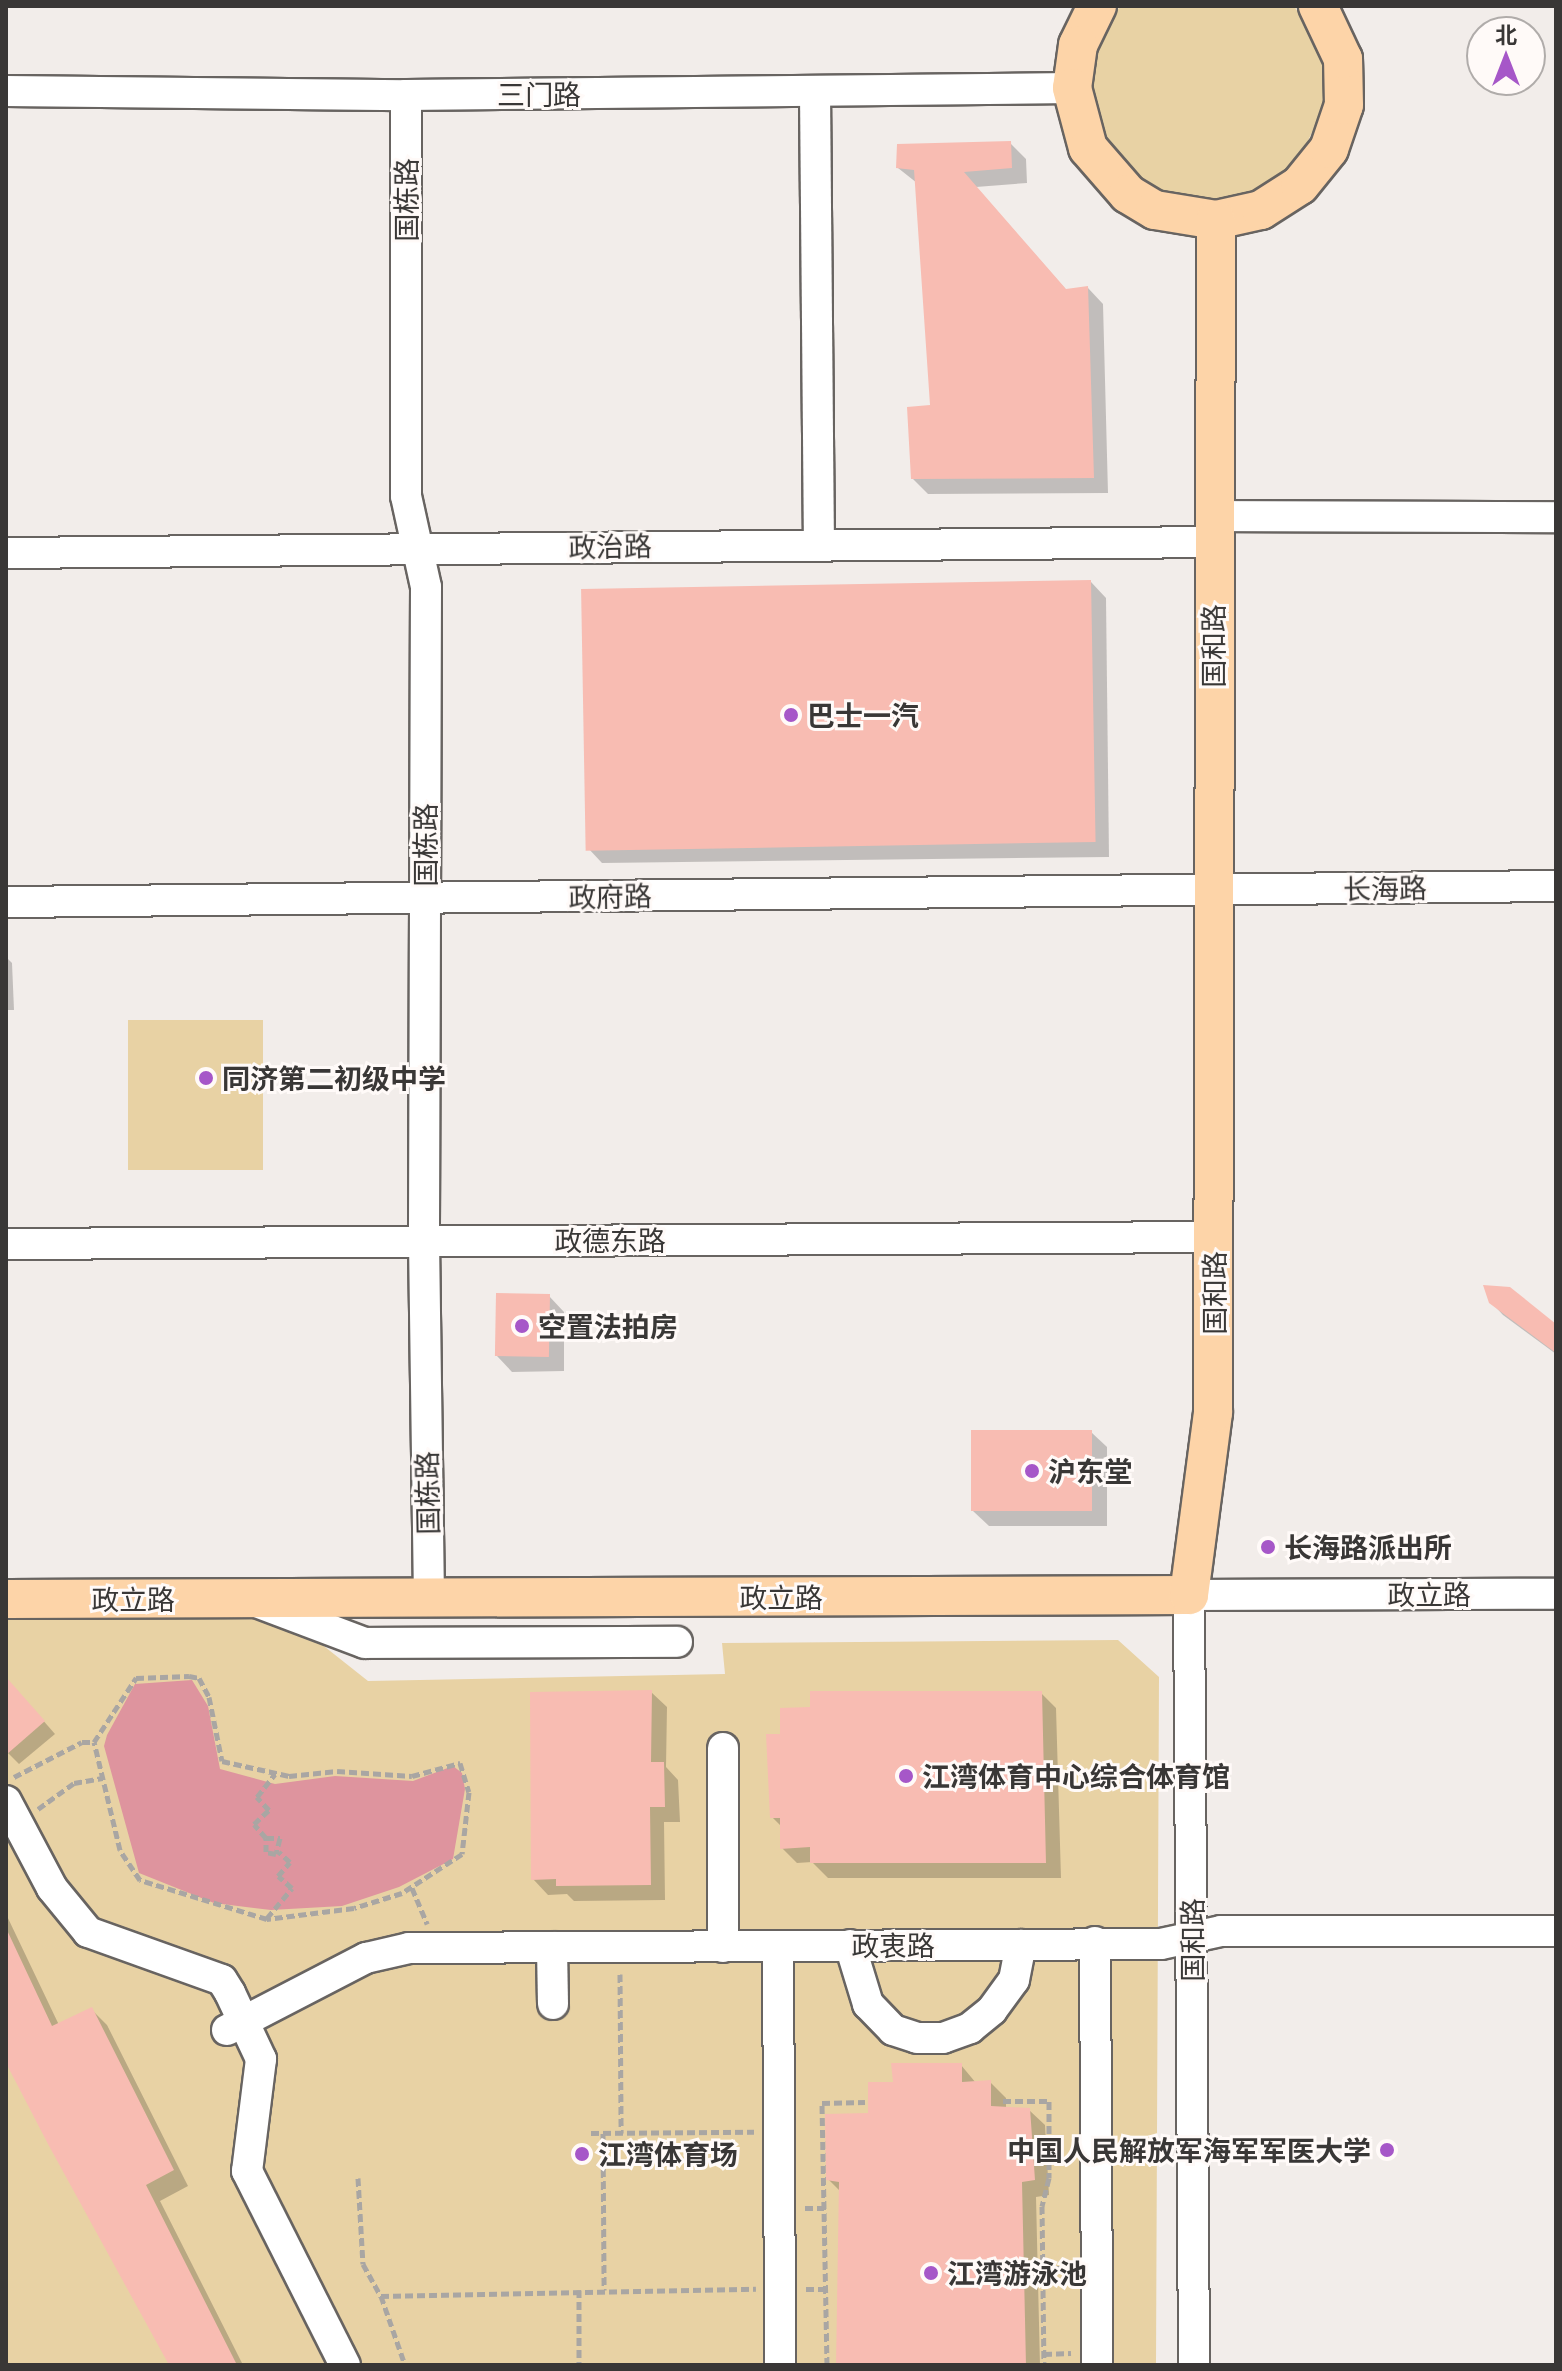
<!DOCTYPE html>
<meta charset="utf-8">
<style>
body{margin:0}
#map{position:relative;width:1562px;height:2371px;overflow:hidden;background:#f2edea;font-family:"Exo 2","Noto Sans SC",sans-serif}
div>[style]{position:absolute}
.green>*{inset:0;background:#e8d2a4;transform-origin:0 0}
.water>*{inset:0;background:#de949e}
.shadow>*{inset:0;background:#0003}
.building>*{inset:0;background:#f8bcb2;transform-origin:0 0}
.path>*{height:5px;margin-top:-2.5px;transform-origin:0;background:repeating-linear-gradient(90deg,#a9a6a3 0 8px,transparent 0 12px)}
.roads{filter:drop-shadow(2px 0 #686461) drop-shadow(-2px 0 #686461) drop-shadow(0 2px #686461) drop-shadow(0 -2px #686461)}
.minor>*{height:30px;margin:-15px;padding:0 15px;transform-origin:15px;border-radius:15px;background:#fff}
.major>*{height:38px;margin:-19px;padding:0 19px;transform-origin:19px;border-radius:19px;background:#fdd4a8}
.dots>*{width:22px;height:22px;translate:-50% -50%;box-sizing:border-box;border:4px solid #fffaf8;border-radius:50%}
span{translate:-50% -50%;white-space:nowrap;text-align:center;line-height:1.15;-webkit-text-stroke:6px #fffaf8;paint-order:stroke}
.street-label{font-size:28px;color:#393736}
.poi-label{font-size:28px;color:#393736;font-weight:700}
.left{translate:0 -50%;text-align:left}
.right{translate:-100% -50%;text-align:right}
.frame{position:absolute;inset:0;border:8px solid #393736;pointer-events:none}
.north{position:absolute;left:1466px;top:16px;width:80px;height:80px;box-sizing:border-box;background:#fffaf8;border:2px solid #b0acaa;border-radius:50%;rotate:0deg;font-size:22px;font-weight:700;line-height:32px;text-align:center;color:#393736}
.north::after{content:'';display:block;margin:auto;width:28px;height:36px;background:#a657c8;clip-path:polygon(50% 0,100% 100%,50% 72%,0 100%)}
</style>
<div id="map">
<div class="green">
<i style="clip-path:polygon(1121px 6px,1294px 6px,1317px 40px,1325px 66px,1323px 109px,1299px 160px,1267px 187px,1244px 197px,1204px 203px,1166px 196px,1116px 161px,1092px 115px,1088px 80px,1092px 55px,1109px 18px)"></i>
<i style="left:128px;top:1020px;width:135px;height:150px"></i>
<i style="clip-path:polygon(6px 1618px,253px 1618px,320px 1643px,368px 1681px,725px 1674px,722px 1643px,1118px 1640px,1159px 1677px,1156px 2365px,6px 2365px)"></i>
</div>
<div class="water">
<i style="clip-path:polygon(192px 1680px,208px 1706px,220px 1769px,275px 1784px,335px 1776px,413px 1781px,453px 1766px,462px 1773px,465px 1789px,453px 1859px,399px 1887px,342px 1906px,271px 1910px,214px 1903px,139px 1873px,104px 1746px,107px 1735px,135px 1684px)"></i>
</div>
<div class="shadow">
<i style="clip-path:polygon(1010px 143px,1026px 159px,1027px 183px,976px 187px,1067px 291px,1088px 288px,1103px 304px,1108px 493px,928px 494px,912px 478px,932px 407px,917px 183px,898px 168px)"></i>
<i style="clip-path:polygon(1091px 582px,1106px 598px,1109px 857px,602px 863px,587px 847px)"></i>
<i style="clip-path:polygon(6px 957px,12px 963px,14px 1010px,6px 1010px)"></i>
<i style="clip-path:polygon(549px 1296px,564px 1312px,564px 1371px,512px 1372px,497px 1356px)"></i>
<i style="clip-path:polygon(1491px 1302px,1556px 1326px,1556px 1354px,1503px 1315px)"></i>
<i style="clip-path:polygon(1091px 1432px,1107px 1447px,1107px 1526px,989px 1526px,973px 1511px)"></i>
<i style="clip-path:polygon(6px 1678px,55px 1734px,19px 1764px,6px 1751px)"></i>
<i style="clip-path:polygon(651px 1692px,667px 1707px,666px 1767px,678px 1780px,680px 1822px,664px 1822px,665px 1900px,574px 1901px,567px 1894px,548px 1895px,533px 1879px)"></i>
<i style="clip-path:polygon(1041px 1693px,1056px 1708px,1061px 1878px,828px 1878px,812px 1862px,797px 1863px,782px 1848px,782px 1827px,772px 1817px)"></i>
<i style="clip-path:polygon(6px 1914px,59px 2025px,92px 2010px,107px 2025px,188px 2186px,160px 2201px,243px 2365px,172px 2365px,6px 2053px)"></i>
<i style="clip-path:polygon(961px 2065px,976px 2083px,990px 2082px,1006px 2098px,1006px 2109px,1029px 2110px,1045px 2125px,1049px 2195px,1036px 2197px,1040px 2365px,838px 2365px,841px 2192px,828px 2179px,895px 2084px)"></i>
</div>
<div class="building">
<i style="clip-path:polygon(1011px 141px,1012px 168px,964px 172px,1066px 289px,1088px 286px,1094px 478px,911px 479px,907px 407px,930px 405px,914px 170px,896px 168px,897px 144px)"></i>
<i style="left:1091px;top:580px;width:262px;height:510px;rotate:89deg"></i>
<i style="clip-path:polygon(1483px 1285px,1510px 1287px,1556px 1324px,1556px 1353px,1489px 1303px)"></i>
<i style="left:550px;top:1294px;width:63px;height:54px;rotate:91deg"></i>
<i style="left:971px;top:1430px;width:121px;height:81px"></i>
<i style="clip-path:polygon(6px 1677px,45px 1721px,6px 1755px)"></i>
<i style="clip-path:polygon(652px 1690px,651px 1762px,664px 1762px,665px 1807px,650px 1807px,651px 1885px,556px 1886px,556px 1879px,531px 1880px,530px 1692px)"></i>
<i style="clip-path:polygon(810px 1691px,1042px 1691px,1046px 1863px,810px 1863px,810px 1847px,780px 1849px,780px 1818px,770px 1818px,766px 1734px,780px 1734px,780px 1708px,810px 1707px)"></i>
<i style="clip-path:polygon(6px 1928px,52px 2026px,92px 2007px,174px 2170px,146px 2185px,237px 2365px,169px 2365px,48px 2144px,6px 2063px)"></i>
<i style="clip-path:polygon(891px 2063px,962px 2063px,962px 2082px,991px 2080px,991px 2106px,1030px 2108px,1035px 2180px,1022px 2182px,1026px 2365px,836px 2365px,839px 2182px,826px 2180px,825px 2114px,868px 2113px,868px 2082px,893px 2082px)"></i>
</div>
<div class="path">
<i style="left:189px;top:1676px;width:10px;rotate:11deg"></i>
<i style="left:199px;top:1678px;width:21px;rotate:62deg"></i>
<i style="left:209px;top:1697px;width:65px;rotate:78.5deg"></i>
<i style="left:222px;top:1761px;width:69px;rotate:12.6deg"></i>
<i style="left:289px;top:1776px;width:48px;rotate:-5.9deg"></i>
<i style="left:337px;top:1771px;width:75px;rotate:3.8deg"></i>
<i style="left:412px;top:1776px;width:50px;rotate:-15.2deg"></i>
<i style="left:460px;top:1763px;width:30px;rotate:73deg"></i>
<i style="left:469px;top:1792px;width:62px;rotate:96.4deg"></i>
<i style="left:462px;top:1854px;width:72px;rotate:147deg"></i>
<i style="left:402px;top:1893px;width:50px;rotate:162.6deg"></i>
<i style="left:354px;top:1908px;width:88px;rotate:172.8deg"></i>
<i style="left:267px;top:1919px;width:133px;rotate:-162.9deg"></i>
<i style="left:140px;top:1880px;width:36px;rotate:-124deg"></i>
<i style="left:120px;top:1850px;width:111px;rotate:-103.5deg"></i>
<i style="left:94px;top:1742px;width:77px;rotate:-56.7deg"></i>
<i style="left:136px;top:1678px;width:53px;rotate:-2.2deg"></i>
<i style="left:14px;top:1777px;width:76px;rotate:-27.2deg"></i>
<i style="left:82px;top:1742px;width:12px"></i>
<i style="left:38px;top:1809px;width:44px;rotate:-35.8deg"></i>
<i style="left:74px;top:1783px;width:29px;rotate:-10deg"></i>
<i style="left:266px;top:1838px;width:14px"></i>
<i style="left:280px;top:1838px;width:16px;rotate:104deg"></i>
<i style="left:276px;top:1854px;width:10px;rotate:-169deg"></i>
<i style="left:266px;top:1852px;width:14px;rotate:-90deg"></i>
<i style="left:266px;top:1838px;width:18px;rotate:-131deg"></i>
<i style="left:254px;top:1824px;width:21px;rotate:-43deg"></i>
<i style="left:269px;top:1810px;width:18px;rotate:-133deg"></i>
<i style="left:257px;top:1797px;width:29px;rotate:-52deg"></i>
<i style="left:412px;top:1888px;width:39px;rotate:67deg"></i>
<i style="left:267px;top:1918px;width:39px;rotate:-50deg"></i>
<i style="left:292px;top:1888px;width:18px;rotate:-139deg"></i>
<i style="left:278px;top:1876px;width:18px;rotate:-49deg"></i>
<i style="left:290px;top:1862px;width:15px;rotate:-138deg"></i>
<i style="left:620px;top:1974px;width:159px;rotate:89.6deg"></i>
<i style="left:1003px;top:2101px;width:46px"></i>
<i style="left:1049px;top:2101px;width:77px;rotate:90deg"></i>
<i style="left:1049px;top:2178px;width:29px;rotate:104deg"></i>
<i style="left:1042px;top:2206px;width:159px;rotate:89.3deg"></i>
<i style="left:591px;top:2133px;width:163px;rotate:-0.4deg"></i>
<i style="left:603px;top:2133px;width:157px;rotate:89.6deg"></i>
<i style="left:358px;top:2178px;width:86px;rotate:86.7deg"></i>
<i style="left:363px;top:2264px;width:37px;rotate:61deg"></i>
<i style="left:381px;top:2296px;width:73px;rotate:70.8deg"></i>
<i style="left:805px;top:2208px;width:19px"></i>
<i style="left:1042px;top:2268px;width:27px"></i>
<i style="left:806px;top:2289px;width:19px"></i>
<i style="left:579px;top:2290px;width:75px;rotate:90deg"></i>
<i style="left:381px;top:2296px;width:375px;rotate:-1.1deg"></i>
<i style="left:1044px;top:2354px;width:27px;rotate:-2deg"></i>
<i style="left:827px;top:2365px;width:262px;rotate:-91.1deg"></i>
<i style="left:822px;top:2103px;width:43px;rotate:-1.3deg"></i>
</div>
<div class="roads">
<div class="minor">
<i style="left:6px;top:91px;width:400px;rotate:0.6deg"></i>
<i style="left:406px;top:95px;width:666px;rotate:-0.6deg"></i>
<i style="left:815px;top:92px;width:450px;rotate:89.5deg"></i>
<i style="left:406px;top:95px;width:401px;rotate:90deg"></i>
<i style="left:406px;top:496px;width:93px;rotate:77.6deg"></i>
<i style="left:426px;top:587px;width:654px;rotate:90.18deg"></i>
<i style="left:424px;top:1241px;width:357px;rotate:89.2deg"></i>
<i style="left:1214px;top:516px;width:342px;rotate:0.2deg"></i>
<i style="left:6px;top:553px;width:1207px;rotate:-0.52deg"></i>
<i style="left:6px;top:902px;width:1550px;rotate:-0.59deg"></i>
<i style="left:6px;top:1244px;width:1209px;rotate:-0.33deg"></i>
<i style="left:259px;top:1603px;width:113px;rotate:20.7deg"></i>
<i style="left:365px;top:1643px;width:312px;rotate:-0.2deg"></i>
<i style="left:723px;top:1748px;width:199px;rotate:90deg"></i>
<i style="left:6px;top:1801px;width:98px;rotate:62.1deg"></i>
<i style="left:52px;top:1888px;width:57px;rotate:50.7deg"></i>
<i style="left:88px;top:1932px;width:142px;rotate:19.7deg"></i>
<i style="left:222px;top:1980px;width:15px;rotate:58deg"></i>
<i style="left:230px;top:1993px;width:73px;rotate:64.8deg"></i>
<i style="left:261px;top:2059px;width:113px;rotate:97.1deg"></i>
<i style="left:247px;top:2171px;width:217px;rotate:63.2deg"></i>
<i style="left:1095px;top:1942px;width:423px;rotate:89.7deg"></i>
<i style="left:850px;top:1945px;width:62px;rotate:73deg"></i>
<i style="left:868px;top:2004px;width:36px;rotate:46deg"></i>
<i style="left:893px;top:2030px;width:25px;rotate:18deg"></i>
<i style="left:917px;top:2038px;width:26px"></i>
<i style="left:943px;top:2038px;width:29px;rotate:-20deg"></i>
<i style="left:970px;top:2028px;width:28px;rotate:-39deg"></i>
<i style="left:992px;top:2010px;width:37px;rotate:-54deg"></i>
<i style="left:1014px;top:1980px;width:36px;rotate:-79deg"></i>
<i style="left:778px;top:1946px;width:419px;rotate:89.7deg"></i>
<i style="left:552px;top:1947px;width:57px;rotate:89deg"></i>
<i style="left:227px;top:2030px;width:157px;rotate:-27.4deg"></i>
<i style="left:366px;top:1958px;width:44px;rotate:-13.1deg"></i>
<i style="left:409px;top:1948px;width:752px;rotate:-0.3deg"></i>
<i style="left:1161px;top:1944px;width:61px;rotate:-12.2deg"></i>
<i style="left:1221px;top:1931px;width:335px"></i>
<i style="left:1194px;top:2365px;width:770px;rotate:-90.37deg"></i>
<i style="left:1189px;top:1595px;width:367px;rotate:-0.2deg"></i>
</div>
<div class="major">
<i style="left:1097px;top:6px;width:43px;rotate:116deg"></i>
<i style="left:1078px;top:45px;width:43px;rotate:97.9deg"></i>
<i style="left:1072px;top:88px;width:62px;rotate:75.1deg"></i>
<i style="left:1088px;top:148px;width:61px;rotate:49deg"></i>
<i style="left:1128px;top:194px;width:31px;rotate:31deg"></i>
<i style="left:1155px;top:210px;width:62px;rotate:9.3deg"></i>
<i style="left:1216px;top:220px;width:46px;rotate:-12.5deg"></i>
<i style="left:1261px;top:210px;width:46px;rotate:-32.7deg"></i>
<i style="left:1300px;top:185px;width:46px;rotate:-51.1deg"></i>
<i style="left:1329px;top:149px;width:46px;rotate:-71.2deg"></i>
<i style="left:1344px;top:105px;width:46px;rotate:-91.2deg"></i>
<i style="left:1343px;top:59px;width:59px;rotate:-115.3deg"></i>
<i style="left:6px;top:1599px;width:1183px;rotate:-0.19deg"></i>
<i style="left:1189px;top:1595px;width:184px;rotate:-82.5deg"></i>
<i style="left:1213px;top:1413px;width:1193px;rotate:-89.86deg"></i>
</div>
</div>
<div class="dots">
<i style="left:791px;top:715px;background:#a657c8"></i>
<i style="left:206px;top:1078px;background:#a657c8"></i>
<i style="left:522px;top:1326px;background:#a657c8"></i>
<i style="left:1032px;top:1471px;background:#a657c8"></i>
<i style="left:1268px;top:1547px;background:#a657c8"></i>
<i style="left:906px;top:1776px;background:#a657c8"></i>
<i style="left:1387px;top:2150px;background:#a657c8"></i>
<i style="left:582px;top:2154px;background:#a657c8"></i>
<i style="left:931px;top:2273px;background:#a657c8"></i>
</div>
<div class="street-label">
<span style="left:539px;top:94px">三门路</span>
<span style="left:406px;top:200px;rotate:-90deg">国栋路</span>
<span style="left:610px;top:546px;rotate:-1deg">政治路</span>
<span style="left:1213px;top:646px;rotate:-90deg">国和路</span>
<span style="left:425px;top:845px;rotate:-90deg">国栋路</span>
<span style="left:1385px;top:888px;rotate:-1deg">长海路</span>
<span style="left:610px;top:896px;rotate:-1deg">政府路</span>
<span style="left:610px;top:1240px">政德东路</span>
<span style="left:1214px;top:1293px;rotate:-90deg">国和路</span>
<span style="left:427px;top:1493px;rotate:-91deg">国栋路</span>
<span style="left:1429px;top:1594px">政立路</span>
<span style="left:781px;top:1597px">政立路</span>
<span style="left:133px;top:1599px">政立路</span>
<span style="left:1192px;top:1940px;rotate:-90deg">国和路</span>
<span style="left:893px;top:1945px">政衷路</span>
</div>
<div class="poi-label">
<span class="left" style="left:807px;top:715px">巴士一汽</span>
<span class="left" style="left:222px;top:1078px">同济第二初级中学</span>
<span class="left" style="left:538px;top:1326px">空置法拍房</span>
<span class="left" style="left:1048px;top:1471px">沪东堂</span>
<span class="left" style="left:1284px;top:1547px">长海路派出所</span>
<span class="left" style="left:922px;top:1776px">江湾体育中心综合体育馆</span>
<span class="right" style="left:1371px;top:2150px">中国人民解放军海军军医大学</span>
<span class="left" style="left:598px;top:2154px">江湾体育场</span>
<span class="left" style="left:947px;top:2273px">江湾游泳池</span>
</div>
<div class="frame"></div>
<div class="north">北</div>
</div>
